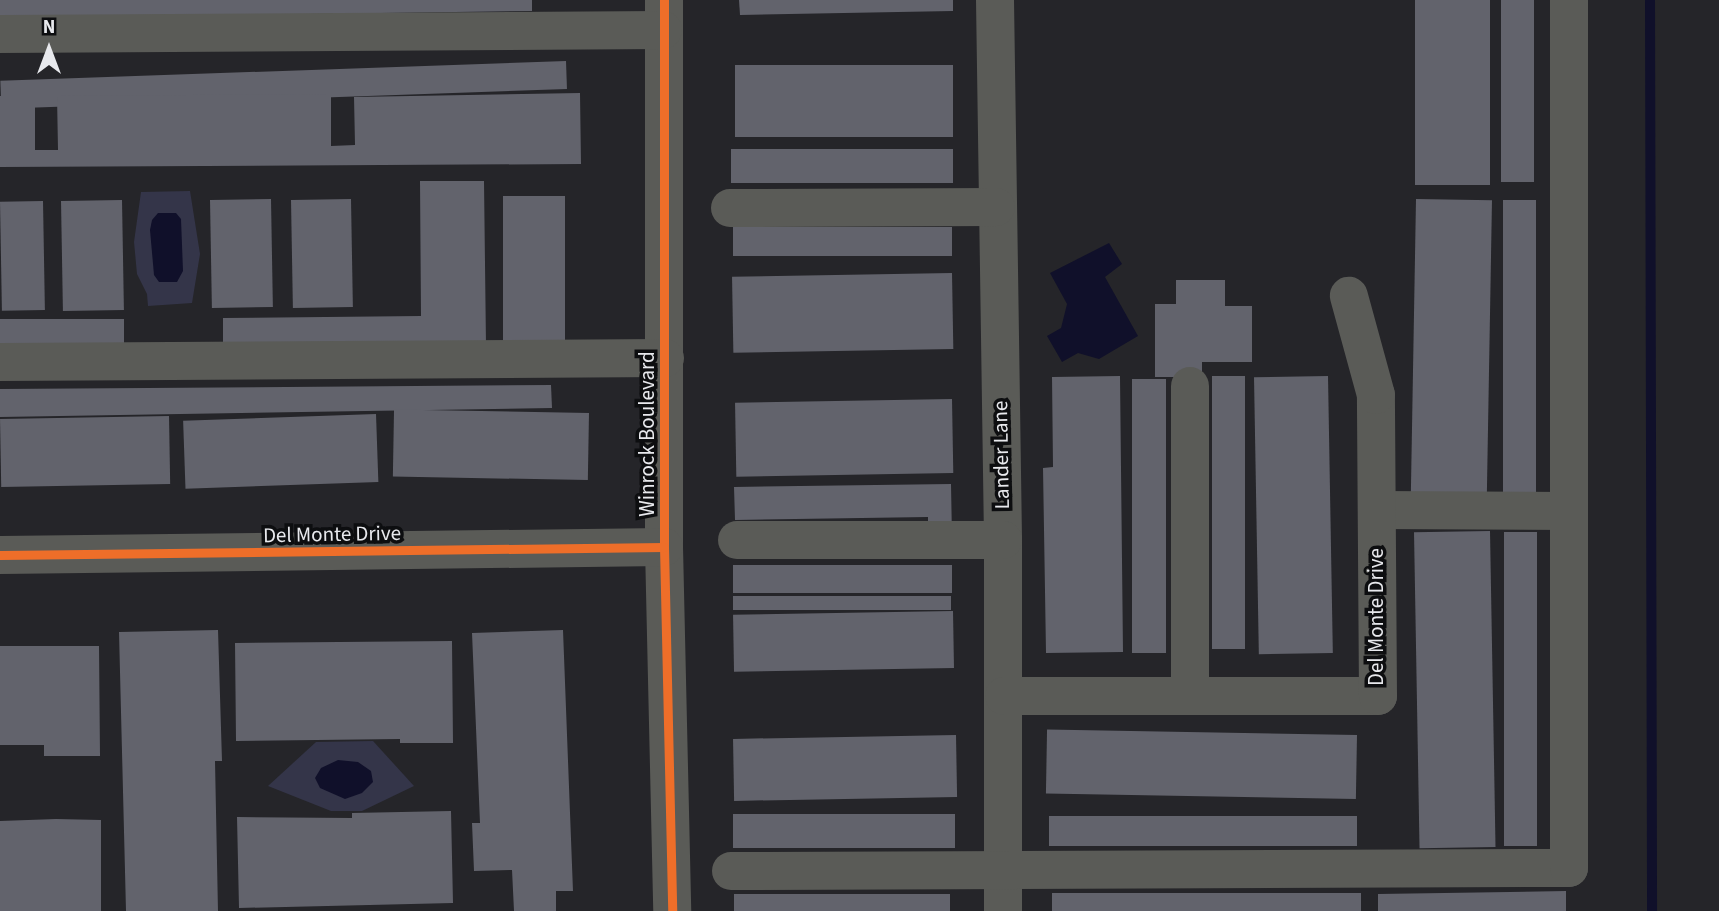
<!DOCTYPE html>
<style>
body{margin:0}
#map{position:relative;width:1719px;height:911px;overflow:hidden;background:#252529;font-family:"Source Sans 3",sans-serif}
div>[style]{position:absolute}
.green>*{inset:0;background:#343549}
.water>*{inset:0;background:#10102a}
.stream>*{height:10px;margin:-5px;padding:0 5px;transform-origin:5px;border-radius:5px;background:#10102a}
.building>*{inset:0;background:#62636c;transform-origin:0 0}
.minor>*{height:38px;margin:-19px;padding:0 19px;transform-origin:19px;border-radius:19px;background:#5a5b57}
.cycleway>*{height:9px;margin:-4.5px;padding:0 4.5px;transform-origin:4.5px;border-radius:4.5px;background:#ee6e29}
span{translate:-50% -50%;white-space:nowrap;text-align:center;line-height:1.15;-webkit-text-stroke:7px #0d0e10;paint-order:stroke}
.street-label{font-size:21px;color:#e8e9ed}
.north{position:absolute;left:14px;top:14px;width:70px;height:70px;-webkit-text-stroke:5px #0d0e10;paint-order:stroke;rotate:0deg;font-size:19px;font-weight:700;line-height:28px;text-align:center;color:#e8e9ed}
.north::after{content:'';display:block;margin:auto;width:24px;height:32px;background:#e8e9ed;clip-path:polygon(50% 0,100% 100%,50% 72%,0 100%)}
</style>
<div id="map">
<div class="green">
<i style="clip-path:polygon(190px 191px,200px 254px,192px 303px,148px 306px,147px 294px,137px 274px,134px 242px,141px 192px)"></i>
<i style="clip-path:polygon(373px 741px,414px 786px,362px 811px,331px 811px,268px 786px,316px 742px)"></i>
</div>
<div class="water">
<i style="clip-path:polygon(158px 213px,176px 213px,181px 219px,183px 271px,177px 282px,159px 282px,154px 275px,150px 230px,152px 220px)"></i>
<i style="clip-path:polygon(1109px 243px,1122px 264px,1105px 277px,1138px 336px,1099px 359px,1078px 353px,1062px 362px,1047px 336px,1061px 328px,1067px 304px,1050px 273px)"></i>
<i style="clip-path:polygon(338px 760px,358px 762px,371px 771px,373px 782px,362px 793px,345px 799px,320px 788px,315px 778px,321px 768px)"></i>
</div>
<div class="stream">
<i style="left:1650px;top:0;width:911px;rotate:89.87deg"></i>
</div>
<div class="building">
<i style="clip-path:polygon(0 0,532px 0,532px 11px,0 18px)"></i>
<i style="clip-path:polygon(739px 0,953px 0,953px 11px,740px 15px)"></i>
<i style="left:1415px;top:0;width:75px;height:185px"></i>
<i style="left:1501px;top:0;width:33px;height:182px"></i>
<i style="left:566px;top:61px;width:28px;height:566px;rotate:88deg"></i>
<i style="left:735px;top:65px;width:218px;height:72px"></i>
<i style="clip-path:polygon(580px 93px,581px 164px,0 167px,0 96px,35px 96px,35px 150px,58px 150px,57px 96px,331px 94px,331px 146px,355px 145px,354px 97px)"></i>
<i style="left:731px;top:149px;width:222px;height:34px"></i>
<i style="clip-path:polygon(420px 181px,484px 181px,486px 345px,223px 347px,223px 318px,421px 316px)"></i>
<i style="left:503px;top:196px;width:62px;height:153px"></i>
<i style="left:271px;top:199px;width:108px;height:61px;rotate:89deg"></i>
<i style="left:351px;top:199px;width:108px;height:60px;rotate:89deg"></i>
<i style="left:1416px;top:199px;width:76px;height:300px;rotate:1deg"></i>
<i style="left:122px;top:200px;width:110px;height:61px;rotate:89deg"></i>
<i style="left:1503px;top:200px;width:33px;height:300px"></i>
<i style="left:43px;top:201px;width:109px;height:43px;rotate:89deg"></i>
<i style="left:952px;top:227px;width:29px;height:219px;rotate:90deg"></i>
<i style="left:952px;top:273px;width:76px;height:220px;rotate:89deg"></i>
<i style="clip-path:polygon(1176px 280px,1225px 280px,1225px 306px,1252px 306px,1252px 362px,1202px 362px,1202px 377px,1155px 377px,1155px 304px,1176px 304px)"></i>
<i style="left:124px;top:319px;width:28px;height:124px;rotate:90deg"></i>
<i style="clip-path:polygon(1120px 376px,1123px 652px,1046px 653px,1043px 468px,1053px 467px,1052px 377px)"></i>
<i style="left:1212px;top:376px;width:33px;height:273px"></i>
<i style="left:1328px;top:376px;width:277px;height:74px;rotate:89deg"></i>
<i style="left:1132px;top:379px;width:34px;height:274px"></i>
<i style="clip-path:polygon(551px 385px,552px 408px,0 417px,0 389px)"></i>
<i style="left:952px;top:399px;width:74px;height:217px;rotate:89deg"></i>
<i style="left:589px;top:413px;width:67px;height:195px;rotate:91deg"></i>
<i style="left:376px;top:414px;width:68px;height:193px;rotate:88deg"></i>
<i style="left:169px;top:416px;width:68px;height:169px;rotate:89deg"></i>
<i style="clip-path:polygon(951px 484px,952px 537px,928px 537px,928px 517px,735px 520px,734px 487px)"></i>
<i style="left:1490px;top:531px;width:316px;height:76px;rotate:89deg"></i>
<i style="left:1504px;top:532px;width:33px;height:314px"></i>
<i style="left:952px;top:565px;width:28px;height:219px;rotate:90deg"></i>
<i style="left:951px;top:596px;width:14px;height:218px;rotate:90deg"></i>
<i style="left:953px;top:611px;width:57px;height:220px;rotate:89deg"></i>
<i style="clip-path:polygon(218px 630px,222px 761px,215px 761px,218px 911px,126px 911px,119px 632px)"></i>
<i style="clip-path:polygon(563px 630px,573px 891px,556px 891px,556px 911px,514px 911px,512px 870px,474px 871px,472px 823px,480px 823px,472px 633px)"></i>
<i style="clip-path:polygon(452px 641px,453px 743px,400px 743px,400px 739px,236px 741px,235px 643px)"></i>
<i style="clip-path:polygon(0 646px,99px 646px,100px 756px,44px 756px,44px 745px,0 745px)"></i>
<i style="left:956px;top:735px;width:62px;height:223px;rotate:89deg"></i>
<i style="left:1357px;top:735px;width:64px;height:310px;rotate:91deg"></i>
<i style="clip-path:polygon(451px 811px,453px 903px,239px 908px,237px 817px,352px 818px,352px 813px)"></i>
<i style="left:733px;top:814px;width:222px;height:34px"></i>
<i style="left:1049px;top:816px;width:308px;height:30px"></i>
<i style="clip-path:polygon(56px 819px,101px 820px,101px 911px,0 911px,0 821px)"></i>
<i style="clip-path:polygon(1566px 891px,1566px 911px,1378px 911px,1378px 894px)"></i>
<i style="left:1361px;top:893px;width:18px;height:309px;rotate:90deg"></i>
<i style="left:734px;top:894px;width:216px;height:17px"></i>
</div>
<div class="minor">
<i style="left:664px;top:0;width:547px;rotate:90deg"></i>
<i style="left:664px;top:547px;width:364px;rotate:88.7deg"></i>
<i style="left:995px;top:0;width:540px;rotate:89.15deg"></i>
<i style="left:1003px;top:540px;width:371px;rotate:90deg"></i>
<i style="left:0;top:34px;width:663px;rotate:-0.35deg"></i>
<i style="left:730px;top:208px;width:266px;rotate:-0.2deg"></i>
<i style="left:0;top:362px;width:665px;rotate:-0.34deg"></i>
<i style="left:1190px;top:386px;width:310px;rotate:90deg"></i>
<i style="left:1377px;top:510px;width:192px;rotate:0.3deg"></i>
<i style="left:737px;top:540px;width:266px"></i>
<i style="left:0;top:555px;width:664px;rotate:-0.69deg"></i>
<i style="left:1004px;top:696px;width:374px"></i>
<i style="left:1378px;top:696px;width:301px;rotate:-90.4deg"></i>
<i style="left:1376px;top:395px;width:103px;rotate:-105.3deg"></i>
<i style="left:731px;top:871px;width:838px;rotate:-0.21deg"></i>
<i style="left:1569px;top:868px;width:868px;rotate:-90deg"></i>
</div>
<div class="cycleway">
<i style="left:664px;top:0;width:547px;rotate:90deg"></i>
<i style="left:664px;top:547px;width:364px;rotate:88.7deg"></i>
<i style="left:0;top:555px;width:664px;rotate:-0.69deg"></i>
</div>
<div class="street-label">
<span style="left:647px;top:434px;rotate:-90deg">Winrock Boulevard</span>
<span style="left:1001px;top:455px;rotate:-91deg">Lander Lane</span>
<span style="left:332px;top:534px;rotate:-1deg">Del Monte Drive</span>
<span style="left:1376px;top:617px;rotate:-90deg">Del Monte Drive</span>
</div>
<div class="north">N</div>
</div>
